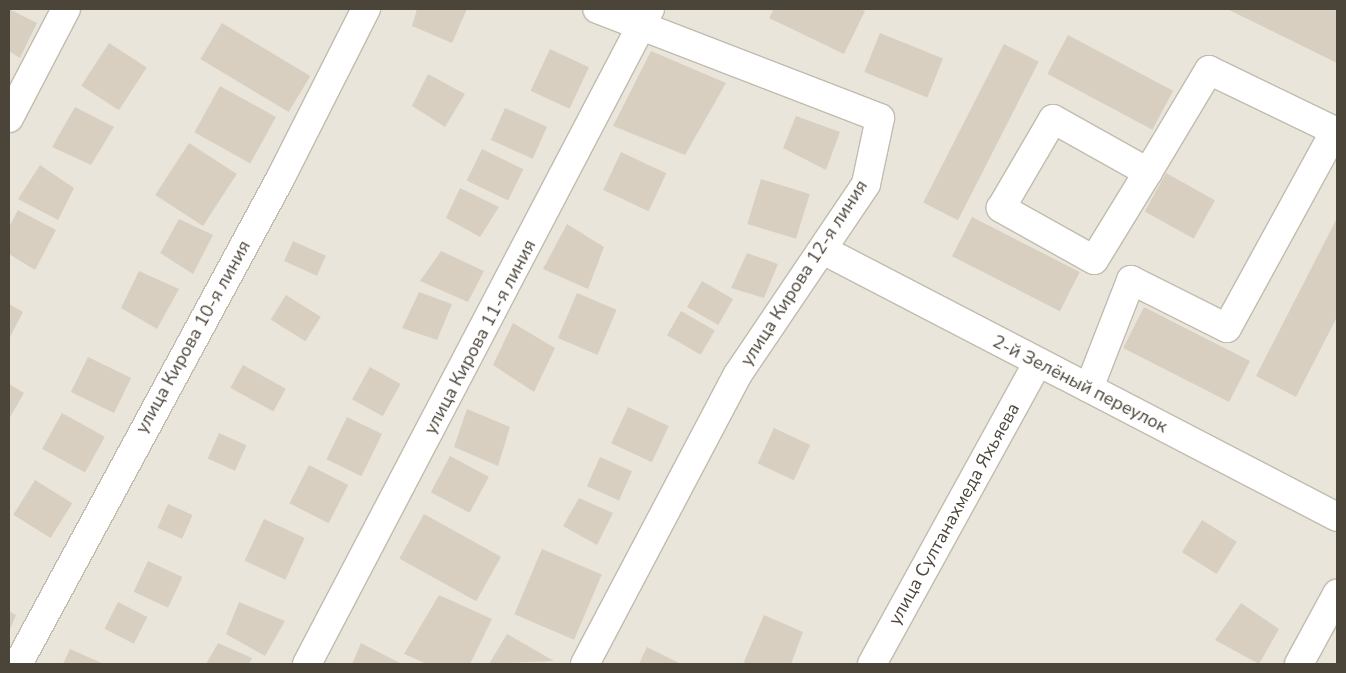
<!DOCTYPE html>
<meta charset="utf-8">
<style>
body{margin:0}
#map{position:relative;width:1346px;height:673px;overflow:hidden;background:#f6f3ec;font-family:"Nunito Sans",sans-serif}
div>[style]{position:absolute}
.residential>*{inset:0;background:#eae5da;transform-origin:0 0}
.building>*{inset:0;background:#d8cfc1;transform-origin:0 0}
.roads{filter:drop-shadow(1px 0 #c2bbae) drop-shadow(-1px 0 #c2bbae) drop-shadow(0 1px #c2bbae) drop-shadow(0 -1px #c2bbae)}
.minor>*{height:28px;margin:-14px;padding:0 14px;transform-origin:14px;border-radius:14px;background:#fff}
span{translate:-50% -50%;white-space:nowrap;text-align:center;line-height:1.15;-webkit-text-stroke:4.5px #fff;paint-order:stroke}
.street-label{font-size:18px;color:#4b4439}
.frame{position:absolute;inset:0;border:10px solid #4b4439;pointer-events:none}
</style>
<div id="map">
<div class="residential">
<i style="left:9px;top:9px;width:1328px;height:655px"></i>
</div>
<div class="building">
<i style="clip-path:polygon(9px 9px,37px 23px,20px 58px,9px 51px)"></i>
<i style="clip-path:polygon(417px 9px,467px 9px,452px 43px,412px 26px)"></i>
<i style="clip-path:polygon(774px 9px,860px 9px,865px 11px,844px 54px,769px 18px)"></i>
<i style="clip-path:polygon(1227px 9px,1337px 9px,1337px 63px)"></i>
<i style="left:222px;top:23px;width:103px;height:42px;rotate:31deg"></i>
<i style="left:880px;top:33px;width:68px;height:42px;rotate:22deg"></i>
<i style="left:1068px;top:35px;width:119px;height:44px;rotate:28deg"></i>
<i style="left:109px;top:43px;width:45px;height:51px;rotate:33deg"></i>
<i style="left:1004px;top:44px;width:39px;height:178px;rotate:27deg"></i>
<i style="left:550px;top:49px;width:43px;height:46px;rotate:25deg"></i>
<i style="clip-path:polygon(651px 51px,726px 83px,685px 155px,613px 126px)"></i>
<i style="clip-path:polygon(428px 74px,465px 94px,445px 127px,412px 106px)"></i>
<i style="left:220px;top:86px;width:64px;height:53px;rotate:29deg"></i>
<i style="clip-path:polygon(75px 107px,114px 127px,91px 165px,52px 147px)"></i>
<i style="left:505px;top:108px;width:46px;height:35px;rotate:24deg"></i>
<i style="clip-path:polygon(796px 116px,840px 132px,826px 170px,783px 148px)"></i>
<i style="left:189px;top:143px;width:57px;height:62px;rotate:33deg"></i>
<i style="left:482px;top:149px;width:46px;height:35px;rotate:26deg"></i>
<i style="left:621px;top:152px;width:50px;height:42px;rotate:25deg"></i>
<i style="clip-path:polygon(40px 165px,74px 188px,58px 220px,18px 199px)"></i>
<i style="left:1166px;top:173px;width:56px;height:44px;rotate:29deg"></i>
<i style="left:761px;top:179px;width:51px;height:47px;rotate:17deg"></i>
<i style="clip-path:polygon(460px 188px,499px 207px,480px 237px,446px 218px)"></i>
<i style="clip-path:polygon(18px 210px,56px 230px,35px 270px,9px 254px,9px 227px)"></i>
<i style="left:972px;top:217px;width:121px;height:44px;rotate:27deg"></i>
<i style="clip-path:polygon(1337px 218px,1337px 317px,1296px 397px,1256px 376px)"></i>
<i style="clip-path:polygon(179px 219px,213px 235px,193px 274px,160px 253px)"></i>
<i style="clip-path:polygon(567px 224px,604px 247px,588px 289px,543px 269px)"></i>
<i style="left:293px;top:241px;width:36px;height:22px;rotate:24deg"></i>
<i style="clip-path:polygon(441px 251px,484px 271px,468px 302px,420px 281px)"></i>
<i style="clip-path:polygon(747px 253px,778px 264px,764px 298px,731px 288px)"></i>
<i style="clip-path:polygon(139px 271px,179px 289px,157px 329px,121px 308px)"></i>
<i style="left:702px;top:281px;width:36px;height:30px;rotate:30deg"></i>
<i style="clip-path:polygon(419px 292px,452px 304px,437px 340px,402px 328px)"></i>
<i style="left:577px;top:293px;width:43px;height:49px;rotate:23deg"></i>
<i style="left:286px;top:295px;width:41px;height:29px;rotate:32deg"></i>
<i style="clip-path:polygon(9px 304px,23px 312px,9px 339px)"></i>
<i style="left:1144px;top:307px;width:119px;height:46px;rotate:27deg"></i>
<i style="left:681px;top:311px;width:39px;height:28px;rotate:30deg"></i>
<i style="clip-path:polygon(513px 323px,555px 348px,534px 392px,493px 365px)"></i>
<i style="left:88px;top:357px;width:48px;height:39px;rotate:26deg"></i>
<i style="left:243px;top:365px;width:49px;height:26px;rotate:29deg"></i>
<i style="left:370px;top:367px;width:35px;height:37px;rotate:29deg"></i>
<i style="clip-path:polygon(9px 384px,24px 393px,9px 419px)"></i>
<i style="left:628px;top:407px;width:45px;height:40px;rotate:25deg"></i>
<i style="clip-path:polygon(467px 409px,510px 427px,498px 466px,454px 447px)"></i>
<i style="left:62px;top:413px;width:49px;height:41px;rotate:29deg"></i>
<i style="left:347px;top:417px;width:39px;height:47px;rotate:26deg"></i>
<i style="left:774px;top:428px;width:40px;height:39px;rotate:25deg"></i>
<i style="left:219px;top:433px;width:30px;height:28px;rotate:24deg"></i>
<i style="left:450px;top:456px;width:44px;height:41px;rotate:28deg"></i>
<i style="left:600px;top:457px;width:35px;height:32px;rotate:24deg"></i>
<i style="left:309px;top:465px;width:44px;height:43px;rotate:27deg"></i>
<i style="left:35px;top:480px;width:44px;height:41px;rotate:32deg"></i>
<i style="clip-path:polygon(579px 498px,613px 513px,597px 545px,563px 526px)"></i>
<i style="left:168px;top:504px;width:27px;height:26px;rotate:24deg"></i>
<i style="left:424px;top:514px;width:88px;height:51px;rotate:29deg"></i>
<i style="left:264px;top:519px;width:45px;height:46px;rotate:25deg"></i>
<i style="left:1202px;top:520px;width:41px;height:38px;rotate:32deg"></i>
<i style="left:542px;top:549px;width:65px;height:71px;rotate:23deg"></i>
<i style="left:148px;top:561px;width:38px;height:34px;rotate:25deg"></i>
<i style="clip-path:polygon(439px 595px,492px 619px,470px 664px,427px 664px,404px 654px)"></i>
<i style="left:118px;top:602px;width:33px;height:30px;rotate:27deg"></i>
<i style="clip-path:polygon(239px 602px,285px 621px,265px 656px,226px 634px)"></i>
<i style="clip-path:polygon(1241px 603px,1279px 629px,1259px 664px,1215px 640px)"></i>
<i style="clip-path:polygon(9px 611px,16px 615px,9px 632px)"></i>
<i style="clip-path:polygon(764px 615px,803px 632px,791px 664px,743px 664px)"></i>
<i style="clip-path:polygon(507px 634px,554px 661px,489px 664px)"></i>
<i style="clip-path:polygon(218px 643px,252px 658px,249px 664px,206px 664px)"></i>
<i style="clip-path:polygon(361px 643px,402px 664px,352px 664px)"></i>
<i style="clip-path:polygon(647px 647px,681px 664px,639px 664px)"></i>
<i style="clip-path:polygon(70px 649px,104px 664px,63px 664px)"></i>
</div>
<div class="roads">
<div class="minor">
<i style="left:9px;top:118px;width:123px;rotate:-62.4deg"></i>
<i style="left:823px;top:250px;width:579px;rotate:27.45deg"></i>
<i style="left:1089px;top:388px;width:116px;rotate:-68.7deg"></i>
<i style="left:1131px;top:280px;width:107px;rotate:26.6deg"></i>
<i style="left:1227px;top:328px;width:225px;rotate:-61.3deg"></i>
<i style="left:1335px;top:131px;width:140px;rotate:-154.2deg"></i>
<i style="left:1209px;top:70px;width:119px;rotate:120.9deg"></i>
<i style="left:1148px;top:172px;width:103px;rotate:121.5deg"></i>
<i style="left:1094px;top:260px;width:107px;rotate:-150.8deg"></i>
<i style="left:1001px;top:208px;width:103px;rotate:-59.7deg"></i>
<i style="left:1053px;top:119px;width:109px;rotate:29.2deg"></i>
<i style="left:18px;top:664px;width:551px;rotate:-61.62deg"></i>
<i style="left:280px;top:179px;width:191px;rotate:-63.2deg"></i>
<i style="left:307px;top:664px;width:739px;rotate:-62.36deg"></i>
<i style="left:585px;top:664px;width:328px;rotate:-62.2deg"></i>
<i style="left:738px;top:374px;width:229px;rotate:-56deg"></i>
<i style="left:866px;top:184px;width:67px;rotate:-78deg"></i>
<i style="left:880px;top:118px;width:303px;rotate:-158.9deg"></i>
<i style="left:872px;top:664px;width:342px;rotate:-61.2deg"></i>
<i style="left:1299px;top:664px;width:80px;rotate:-61.5deg"></i>
</div>
</div>
<div class="street-label">
<span style="left:804px;top:273px;rotate:-57deg">улица Кирова 12-я линия</span>
<span style="left:193px;top:337px;rotate:-61deg">улица Кирова 10-я линия</span>
<span style="left:480px;top:337px;rotate:-62deg">улица Кирова 11-я линия</span>
<span style="left:1080px;top:384px;rotate:27deg">2-й Зелёный переулок</span>
<span style="left:954px;top:514px;rotate:-61deg">улица Султанахмеда Яхьяева</span>
</div>
<div class="frame"></div>
</div>
